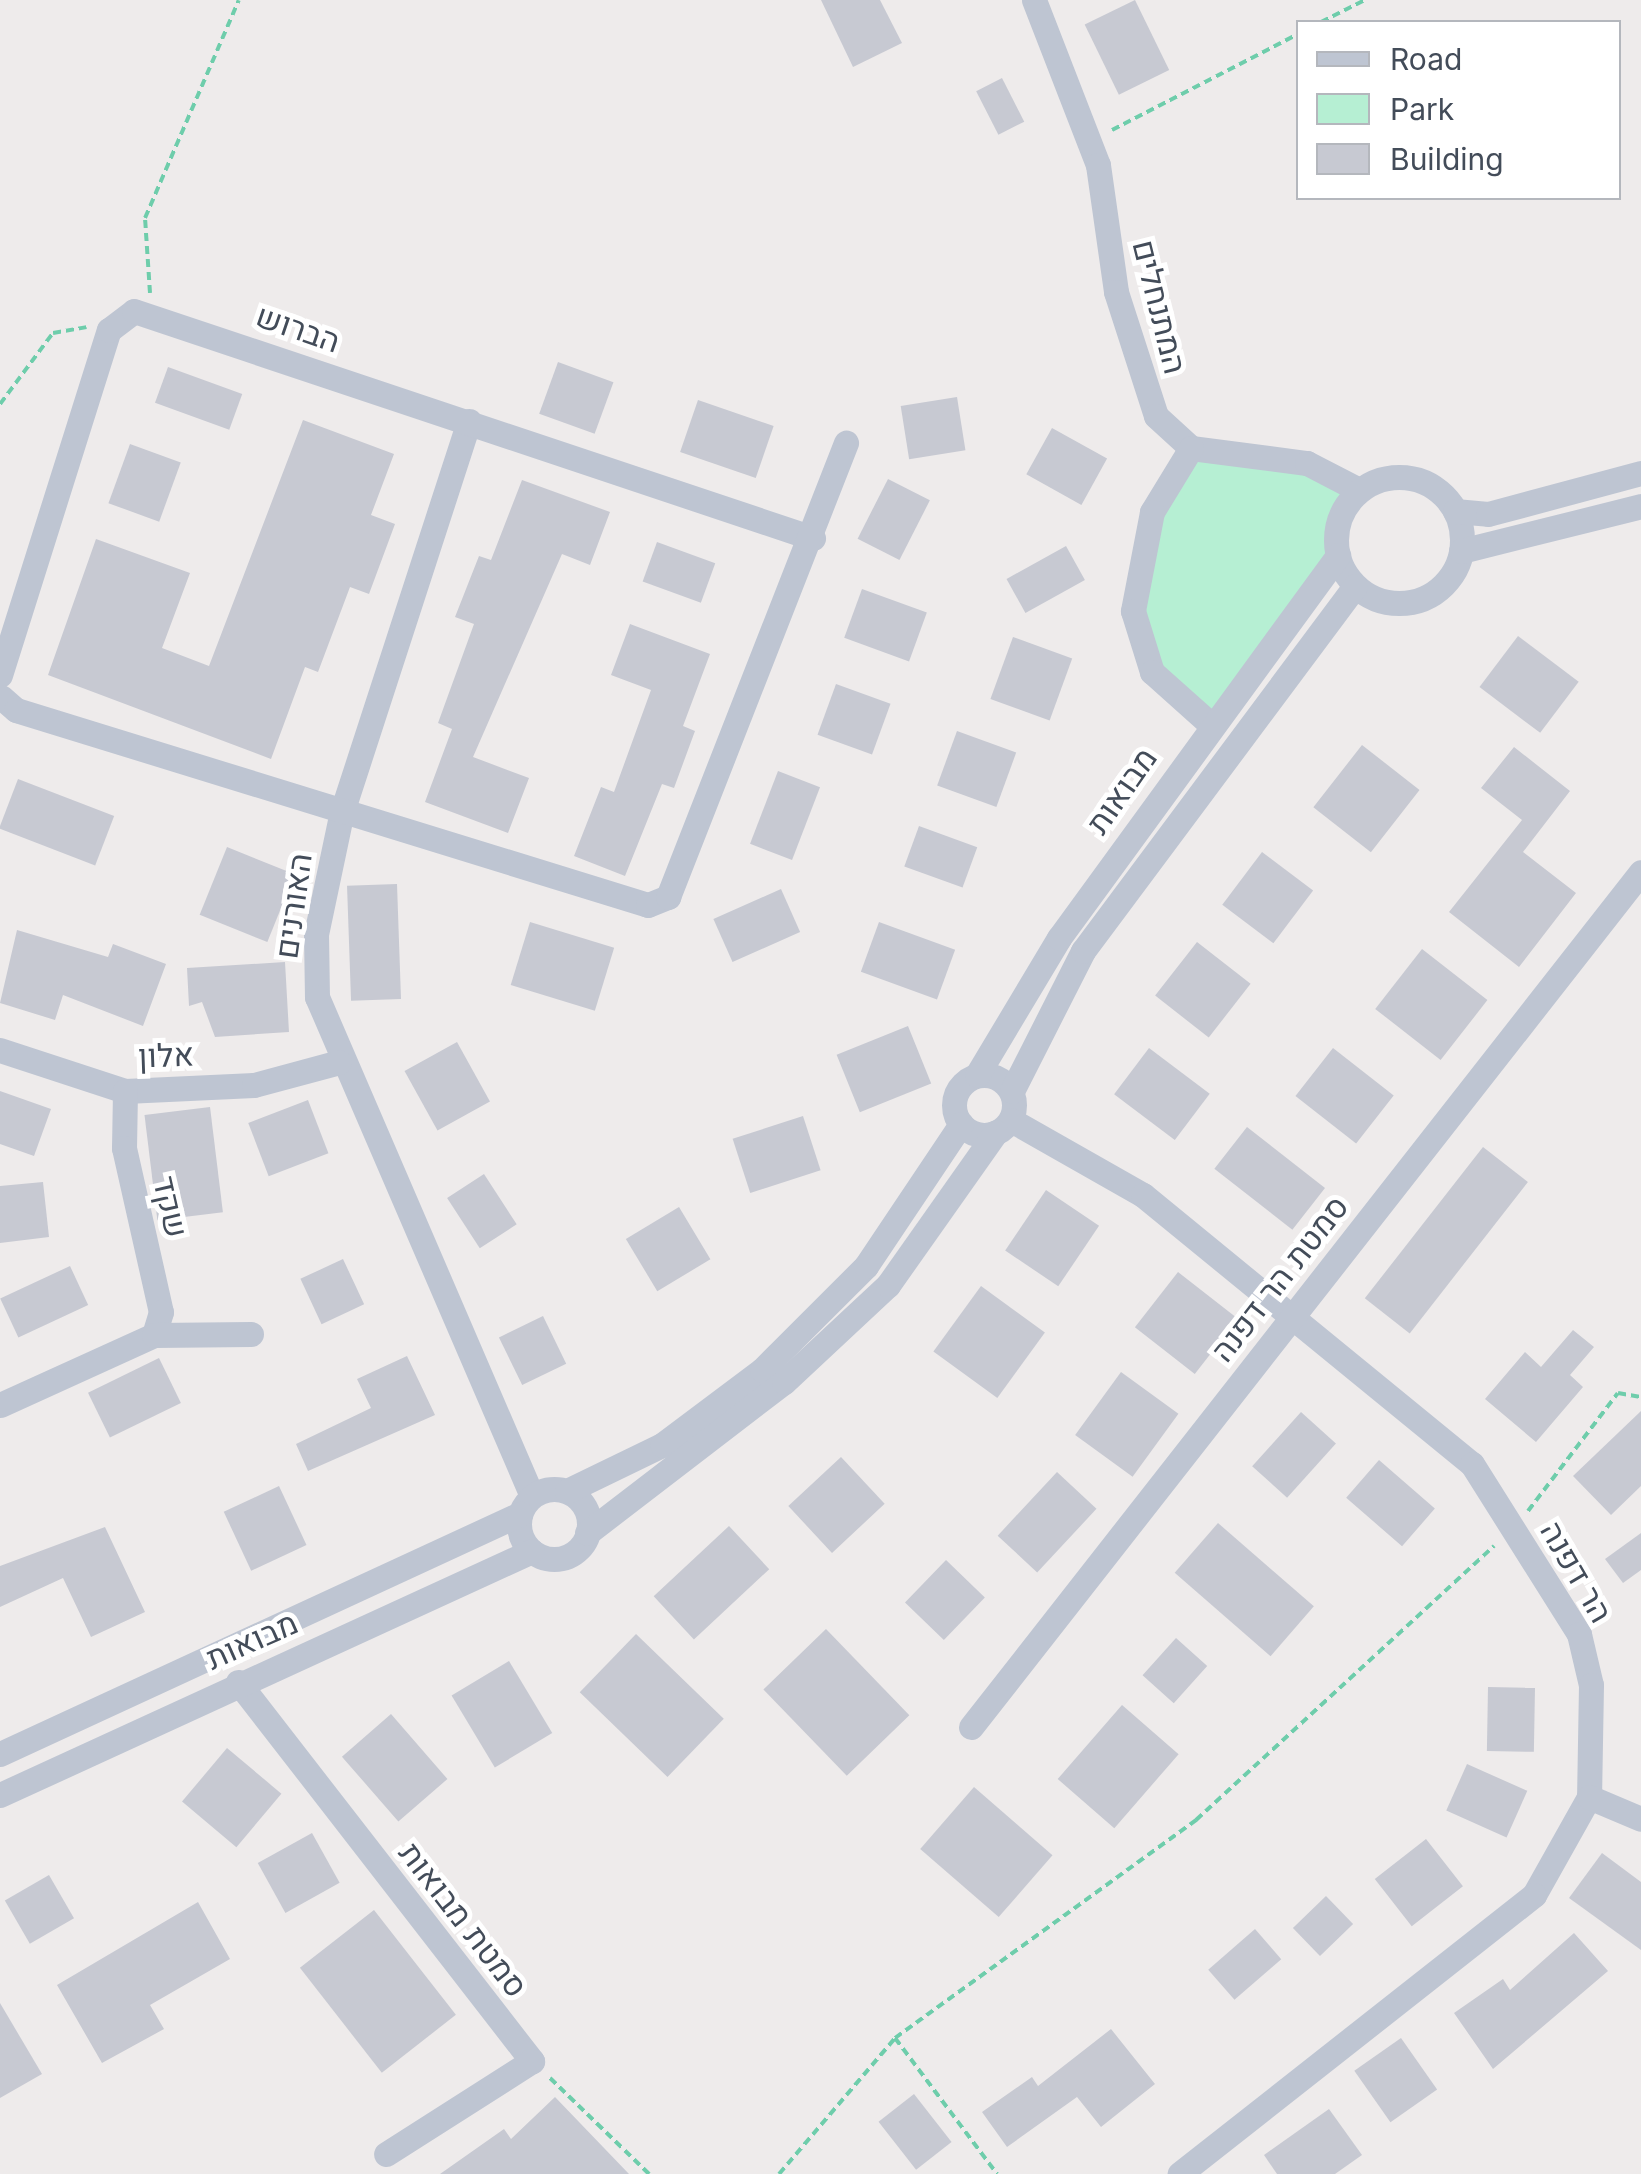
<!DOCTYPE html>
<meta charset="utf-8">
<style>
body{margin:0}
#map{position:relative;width:1641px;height:2174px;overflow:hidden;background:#eeebeb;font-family:Inter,Heebo,sans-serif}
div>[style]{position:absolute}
.green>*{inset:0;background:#b6efd3}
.building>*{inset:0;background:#c7c9d2;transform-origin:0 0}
.path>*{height:4px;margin-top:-2px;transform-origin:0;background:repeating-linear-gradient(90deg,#6ecdab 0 8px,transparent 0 13px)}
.minor>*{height:25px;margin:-12.5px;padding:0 12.5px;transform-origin:12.5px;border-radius:12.5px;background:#bec5d2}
.minor>.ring{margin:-12.5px;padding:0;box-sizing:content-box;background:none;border:25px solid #bec5d2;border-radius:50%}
span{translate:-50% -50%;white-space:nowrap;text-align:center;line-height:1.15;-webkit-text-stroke:10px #fff;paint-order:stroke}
.street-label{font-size:32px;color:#434c59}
.legend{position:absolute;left:1296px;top:20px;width:325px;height:180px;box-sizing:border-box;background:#fff;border:2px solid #b4b7bd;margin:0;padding:12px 18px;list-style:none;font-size:30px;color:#434c59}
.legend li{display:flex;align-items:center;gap:20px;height:50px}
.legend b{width:50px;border:2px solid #b4b7bd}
</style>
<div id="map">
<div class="green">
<i style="clip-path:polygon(1191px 448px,1307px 463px,1359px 490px,1341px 515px,1338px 555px,1209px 723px,1152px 672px,1133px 611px,1152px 512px)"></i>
</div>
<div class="building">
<i style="clip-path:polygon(821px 0,880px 0,902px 43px,853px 67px)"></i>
<i style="left:1135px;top:0;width:78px;height:56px;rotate:64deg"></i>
<i style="left:1002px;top:78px;width:49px;height:29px;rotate:63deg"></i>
<i style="left:558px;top:362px;width:59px;height:55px;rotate:20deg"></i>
<i style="left:168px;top:367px;width:79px;height:38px;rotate:20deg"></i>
<i style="left:957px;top:397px;width:54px;height:57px;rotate:81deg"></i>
<i style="left:698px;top:400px;width:80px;height:55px;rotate:19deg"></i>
<i style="clip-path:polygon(303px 420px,394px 454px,371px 515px,395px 524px,369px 594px,350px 587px,318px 672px,305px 667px,271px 759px,48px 675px,96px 539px,190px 573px,162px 648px,209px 666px)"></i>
<i style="left:1052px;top:428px;width:63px;height:53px;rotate:29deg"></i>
<i style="left:130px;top:444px;width:54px;height:63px;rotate:20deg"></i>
<i style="left:888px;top:479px;width:47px;height:67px;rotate:27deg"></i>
<i style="clip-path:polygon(522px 480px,610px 512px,590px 565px,562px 554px,473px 757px,529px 778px,508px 833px,425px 802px,452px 729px,438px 723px,474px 624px,455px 617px,479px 556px,491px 560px)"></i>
<i style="left:657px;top:542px;width:62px;height:42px;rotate:20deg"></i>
<i style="left:1066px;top:546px;width:39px;height:68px;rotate:61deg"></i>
<i style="left:862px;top:589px;width:69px;height:52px;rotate:20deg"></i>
<i style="clip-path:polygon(630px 624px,710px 654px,683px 726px,695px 731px,674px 788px,662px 784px,625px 876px,574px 856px,601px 787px,614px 792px,651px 690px,611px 675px)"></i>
<i style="left:1518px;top:636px;width:76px;height:64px;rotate:37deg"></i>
<i style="left:1013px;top:637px;width:63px;height:66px;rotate:20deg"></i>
<i style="left:836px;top:684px;width:58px;height:54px;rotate:20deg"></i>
<i style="left:957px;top:731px;width:63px;height:58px;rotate:20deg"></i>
<i style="left:1362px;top:745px;width:73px;height:79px;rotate:38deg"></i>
<i style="clip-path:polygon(1514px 747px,1570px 791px,1523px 852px,1576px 893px,1519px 967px,1449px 912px,1522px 820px,1481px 788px)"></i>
<i style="left:778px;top:771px;width:45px;height:78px;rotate:21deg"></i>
<i style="left:18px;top:779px;width:103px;height:53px;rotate:21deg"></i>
<i style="left:919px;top:826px;width:62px;height:43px;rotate:20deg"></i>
<i style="left:227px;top:847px;width:73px;height:73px;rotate:22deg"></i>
<i style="left:1262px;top:852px;width:64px;height:66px;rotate:37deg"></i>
<i style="left:397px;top:884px;width:115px;height:50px;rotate:88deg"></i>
<i style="left:781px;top:889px;width:47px;height:74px;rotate:66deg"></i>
<i style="left:530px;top:922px;width:88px;height:66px;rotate:17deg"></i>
<i style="left:879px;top:922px;width:81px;height:53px;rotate:20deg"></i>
<i style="clip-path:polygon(17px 930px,108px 957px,113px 944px,166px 964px,143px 1026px,63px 995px,55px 1020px,0 1003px)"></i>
<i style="left:1197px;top:942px;width:68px;height:68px;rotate:38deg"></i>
<i style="left:1422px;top:949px;width:83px;height:76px;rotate:38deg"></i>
<i style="clip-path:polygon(285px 962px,289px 1032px,215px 1037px,202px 1002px,189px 1006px,187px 968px)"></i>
<i style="left:908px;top:1026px;width:62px;height:77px;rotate:68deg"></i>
<i style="left:457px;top:1042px;width:68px;height:60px;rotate:61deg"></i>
<i style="left:1149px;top:1048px;width:76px;height:58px;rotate:37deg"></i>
<i style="left:1333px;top:1048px;width:77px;height:61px;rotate:38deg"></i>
<i style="clip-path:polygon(0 1091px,51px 1109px,34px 1156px,0 1144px)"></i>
<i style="left:308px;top:1100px;width:57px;height:64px;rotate:69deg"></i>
<i style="left:210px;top:1107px;width:106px;height:66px;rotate:83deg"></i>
<i style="left:803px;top:1116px;width:57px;height:74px;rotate:72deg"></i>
<i style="left:1247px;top:1127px;width:99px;height:53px;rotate:38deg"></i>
<i style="left:1483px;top:1147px;width:57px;height:192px;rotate:38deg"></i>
<i style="left:484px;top:1174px;width:60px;height:44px;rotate:57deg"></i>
<i style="clip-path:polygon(43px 1182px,49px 1237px,0 1243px,0 1186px)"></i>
<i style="left:1046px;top:1190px;width:64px;height:73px;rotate:34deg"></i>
<i style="left:679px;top:1207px;width:61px;height:62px;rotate:59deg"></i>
<i style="left:343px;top:1259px;width:50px;height:47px;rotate:65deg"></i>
<i style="left:70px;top:1266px;width:43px;height:77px;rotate:65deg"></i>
<i style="left:1178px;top:1272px;width:76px;height:70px;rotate:38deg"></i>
<i style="left:981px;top:1286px;width:79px;height:81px;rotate:36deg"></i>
<i style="left:543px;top:1316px;width:53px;height:49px;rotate:64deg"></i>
<i style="clip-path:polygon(1573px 1330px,1594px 1347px,1570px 1375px,1583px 1387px,1536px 1442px,1485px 1399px,1525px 1352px,1541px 1367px)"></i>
<i style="clip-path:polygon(407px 1356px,435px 1415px,308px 1471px,296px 1444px,371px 1408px,357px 1379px)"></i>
<i style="left:159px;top:1358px;width:50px;height:79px;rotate:64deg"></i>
<i style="left:1121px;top:1372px;width:71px;height:78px;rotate:36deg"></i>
<i style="clip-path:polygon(1641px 1411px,1641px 1486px,1611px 1515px,1573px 1476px)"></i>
<i style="left:1301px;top:1412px;width:47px;height:73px;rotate:42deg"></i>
<i style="left:841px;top:1457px;width:64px;height:72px;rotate:47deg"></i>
<i style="left:1379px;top:1460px;width:74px;height:50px;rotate:41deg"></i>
<i style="left:1057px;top:1472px;width:54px;height:87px;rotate:43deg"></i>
<i style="left:279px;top:1486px;width:65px;height:61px;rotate:65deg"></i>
<i style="left:1218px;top:1523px;width:127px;height:66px;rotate:41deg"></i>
<i style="left:729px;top:1526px;width:59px;height:103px;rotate:47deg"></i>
<i style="clip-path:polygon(105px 1527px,145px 1612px,91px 1637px,63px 1578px,0 1607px,0 1566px)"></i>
<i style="clip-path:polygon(1641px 1533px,1641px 1570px,1623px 1583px,1605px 1559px)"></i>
<i style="left:946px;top:1560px;width:54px;height:59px;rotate:44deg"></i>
<i style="left:826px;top:1629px;width:120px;height:87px;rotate:46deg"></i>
<i style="left:636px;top:1634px;width:122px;height:81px;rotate:44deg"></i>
<i style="left:1176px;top:1638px;width:42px;height:50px;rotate:42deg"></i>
<i style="left:509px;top:1661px;width:84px;height:67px;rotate:59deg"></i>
<i style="left:1488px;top:1687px;width:47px;height:64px;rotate:1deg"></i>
<i style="left:1122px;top:1705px;width:75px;height:98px;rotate:41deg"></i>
<i style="left:391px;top:1714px;width:86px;height:65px;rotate:49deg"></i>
<i style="left:227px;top:1748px;width:71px;height:70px;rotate:40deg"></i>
<i style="left:1467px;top:1764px;width:66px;height:51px;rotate:24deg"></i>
<i style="left:974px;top:1787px;width:104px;height:82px;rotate:41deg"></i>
<i style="left:312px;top:1833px;width:57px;height:62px;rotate:61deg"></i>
<i style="left:1426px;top:1839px;width:60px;height:65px;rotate:52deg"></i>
<i style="clip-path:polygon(1602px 1853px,1641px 1882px,1641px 1950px,1569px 1898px)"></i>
<i style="left:49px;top:1875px;width:50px;height:51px;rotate:60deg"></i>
<i style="left:1326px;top:1896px;width:39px;height:46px;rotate:46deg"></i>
<i style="clip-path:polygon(198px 1902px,230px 1959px,150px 2005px,164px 2029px,102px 2063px,57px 1985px)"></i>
<i style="left:374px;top:1910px;width:133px;height:94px;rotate:52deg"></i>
<i style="left:1255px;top:1929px;width:40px;height:62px;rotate:49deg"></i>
<i style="clip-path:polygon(1574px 1933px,1608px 1971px,1493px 2069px,1454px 2013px,1503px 1979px,1510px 1990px)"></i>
<i style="clip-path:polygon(0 2003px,42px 2074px,0 2098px)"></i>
<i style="clip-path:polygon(1111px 2029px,1155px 2084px,1101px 2127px,1077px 2097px,1007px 2147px,982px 2112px,1032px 2077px,1038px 2086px)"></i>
<i style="left:1401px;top:2038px;width:63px;height:57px;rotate:55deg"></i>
<i style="left:914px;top:2094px;width:61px;height:45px;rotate:52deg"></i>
<i style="clip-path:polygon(555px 2097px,629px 2174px,440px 2174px,504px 2129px,511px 2139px)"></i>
<i style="clip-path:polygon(1329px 2109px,1362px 2155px,1335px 2174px,1277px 2174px,1264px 2155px)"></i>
</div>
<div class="path">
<i style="left:1321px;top:22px;width:49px;rotate:-26.6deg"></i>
<i style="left:1112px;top:130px;width:209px;rotate:-27.3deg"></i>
<i style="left:150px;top:293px;width:75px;rotate:-93.8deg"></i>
<i style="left:145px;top:218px;width:237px;rotate:-66.7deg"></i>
<i style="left:0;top:404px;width:89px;rotate:-53.3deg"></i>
<i style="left:53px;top:333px;width:34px;rotate:-10deg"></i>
<i style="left:1528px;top:1511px;width:148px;rotate:-52.7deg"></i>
<i style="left:1618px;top:1393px;width:23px;rotate:10deg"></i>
<i style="left:895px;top:2038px;width:170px;rotate:53.1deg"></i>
<i style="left:550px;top:2078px;width:138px;rotate:44.1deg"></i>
<i style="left:779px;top:2174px;width:179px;rotate:-49.5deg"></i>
<i style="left:895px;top:2038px;width:372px;rotate:-35.9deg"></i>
<i style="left:1196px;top:1820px;width:405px;rotate:-42.6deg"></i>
</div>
<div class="minor">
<i style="left:1034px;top:0;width:177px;rotate:68.8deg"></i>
<i style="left:1098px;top:165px;width:128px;rotate:81.9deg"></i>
<i style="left:1116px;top:292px;width:130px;rotate:72.1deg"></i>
<i style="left:1156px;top:416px;width:47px;rotate:42.4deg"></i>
<i style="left:1191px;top:448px;width:117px;rotate:7.4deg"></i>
<i style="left:1307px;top:463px;width:59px;rotate:27.4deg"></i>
<i style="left:469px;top:421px;width:410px;rotate:108deg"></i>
<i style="left:342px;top:811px;width:126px;rotate:101.9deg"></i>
<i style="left:316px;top:934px;width:63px;rotate:89.1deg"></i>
<i style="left:317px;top:997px;width:543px;rotate:66.69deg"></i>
<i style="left:1191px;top:448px;width:75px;rotate:121.4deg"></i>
<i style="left:1152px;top:512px;width:101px;rotate:100.9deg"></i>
<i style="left:1133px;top:611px;width:64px;rotate:72.7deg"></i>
<i style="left:1152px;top:672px;width:76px;rotate:41.8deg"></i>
<i class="ring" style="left:1336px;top:477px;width:101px;height:101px"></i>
<i style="left:1455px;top:511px;width:33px;rotate:5deg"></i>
<i style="left:1488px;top:514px;width:158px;rotate:-15deg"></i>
<i style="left:1461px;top:551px;width:186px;rotate:-14deg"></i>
<i style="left:0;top:675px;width:362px;rotate:-72.5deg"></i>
<i style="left:109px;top:330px;width:31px;rotate:-37deg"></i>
<i style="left:134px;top:311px;width:716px;rotate:18.49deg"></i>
<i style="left:1px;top:697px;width:20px;rotate:41deg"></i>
<i style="left:16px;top:710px;width:661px;rotate:17.15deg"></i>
<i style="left:648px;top:905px;width:22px;rotate:-22deg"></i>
<i style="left:668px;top:897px;width:488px;rotate:-68.6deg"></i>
<i style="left:0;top:1050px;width:132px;rotate:18.2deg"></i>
<i style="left:125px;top:1091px;width:129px;rotate:-2.7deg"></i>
<i style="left:254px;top:1085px;width:88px;rotate:-15.1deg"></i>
<i class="ring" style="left:954px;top:1075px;width:35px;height:35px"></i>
<i style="left:977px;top:1075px;width:160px;rotate:-59.1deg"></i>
<i style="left:1059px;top:938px;width:474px;rotate:-53.9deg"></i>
<i style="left:125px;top:1091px;width:57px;rotate:91deg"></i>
<i style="left:124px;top:1148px;width:168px;rotate:77.3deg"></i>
<i style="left:161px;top:1312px;width:24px;rotate:107deg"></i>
<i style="left:1012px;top:1091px;width:157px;rotate:-63.1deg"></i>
<i style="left:1083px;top:951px;width:455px;rotate:-53.3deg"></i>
<i style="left:1011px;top:1120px;width:152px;rotate:29.6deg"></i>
<i style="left:1143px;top:1195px;width:425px;rotate:39.3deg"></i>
<i style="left:1472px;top:1464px;width:201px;rotate:57.8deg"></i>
<i style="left:1579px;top:1634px;width:52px;rotate:76.8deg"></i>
<i style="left:1591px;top:1685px;width:112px;rotate:91deg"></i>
<i style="left:1589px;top:1797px;width:112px;rotate:119.3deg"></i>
<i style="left:1534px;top:1895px;width:451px;rotate:141.8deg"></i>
<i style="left:0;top:1405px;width:169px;rotate:-24.4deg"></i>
<i style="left:154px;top:1335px;width:97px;rotate:-0.6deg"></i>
<i class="ring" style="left:519px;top:1489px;width:45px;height:45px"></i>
<i style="left:567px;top:1491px;width:106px;rotate:-25.8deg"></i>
<i style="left:662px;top:1445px;width:125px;rotate:-36.9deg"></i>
<i style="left:762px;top:1370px;width:147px;rotate:-45deg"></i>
<i style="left:866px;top:1266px;width:171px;rotate:-56.2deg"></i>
<i style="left:587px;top:1533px;width:248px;rotate:-37.5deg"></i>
<i style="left:784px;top:1382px;width:142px;rotate:-43deg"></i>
<i style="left:888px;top:1285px;width:187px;rotate:-54.8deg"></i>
<i style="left:238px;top:1682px;width:480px;rotate:52.2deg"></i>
<i style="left:532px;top:2061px;width:173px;rotate:147.5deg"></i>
<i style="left:971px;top:1727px;width:1086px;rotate:-51.92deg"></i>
<i style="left:0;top:1754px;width:573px;rotate:-24.78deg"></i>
<i style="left:0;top:1795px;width:585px;rotate:-24.64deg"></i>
<i style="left:1589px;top:1797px;width:56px;rotate:22.9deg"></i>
</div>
<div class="street-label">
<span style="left:1159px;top:307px;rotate:76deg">המתנחלים</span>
<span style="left:298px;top:329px;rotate:19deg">הברוש</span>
<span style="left:1122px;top:791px;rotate:-55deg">מבואות</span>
<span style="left:294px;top:906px;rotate:-82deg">האורנים</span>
<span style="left:166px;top:1056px;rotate:-2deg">אלון</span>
<span style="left:170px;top:1207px;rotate:77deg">שקד</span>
<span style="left:1280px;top:1279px;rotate:-52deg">סמטת הר דפנה</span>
<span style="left:1576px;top:1572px;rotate:60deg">הר דפנה</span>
<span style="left:252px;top:1641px;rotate:-24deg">מבואות</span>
<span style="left:463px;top:1920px;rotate:52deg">סמטת מבואות</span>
</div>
<ul class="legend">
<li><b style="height:12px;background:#bec5d2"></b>Road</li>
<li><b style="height:28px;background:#b6efd3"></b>Park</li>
<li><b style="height:28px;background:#c7c9d2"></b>Building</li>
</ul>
</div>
